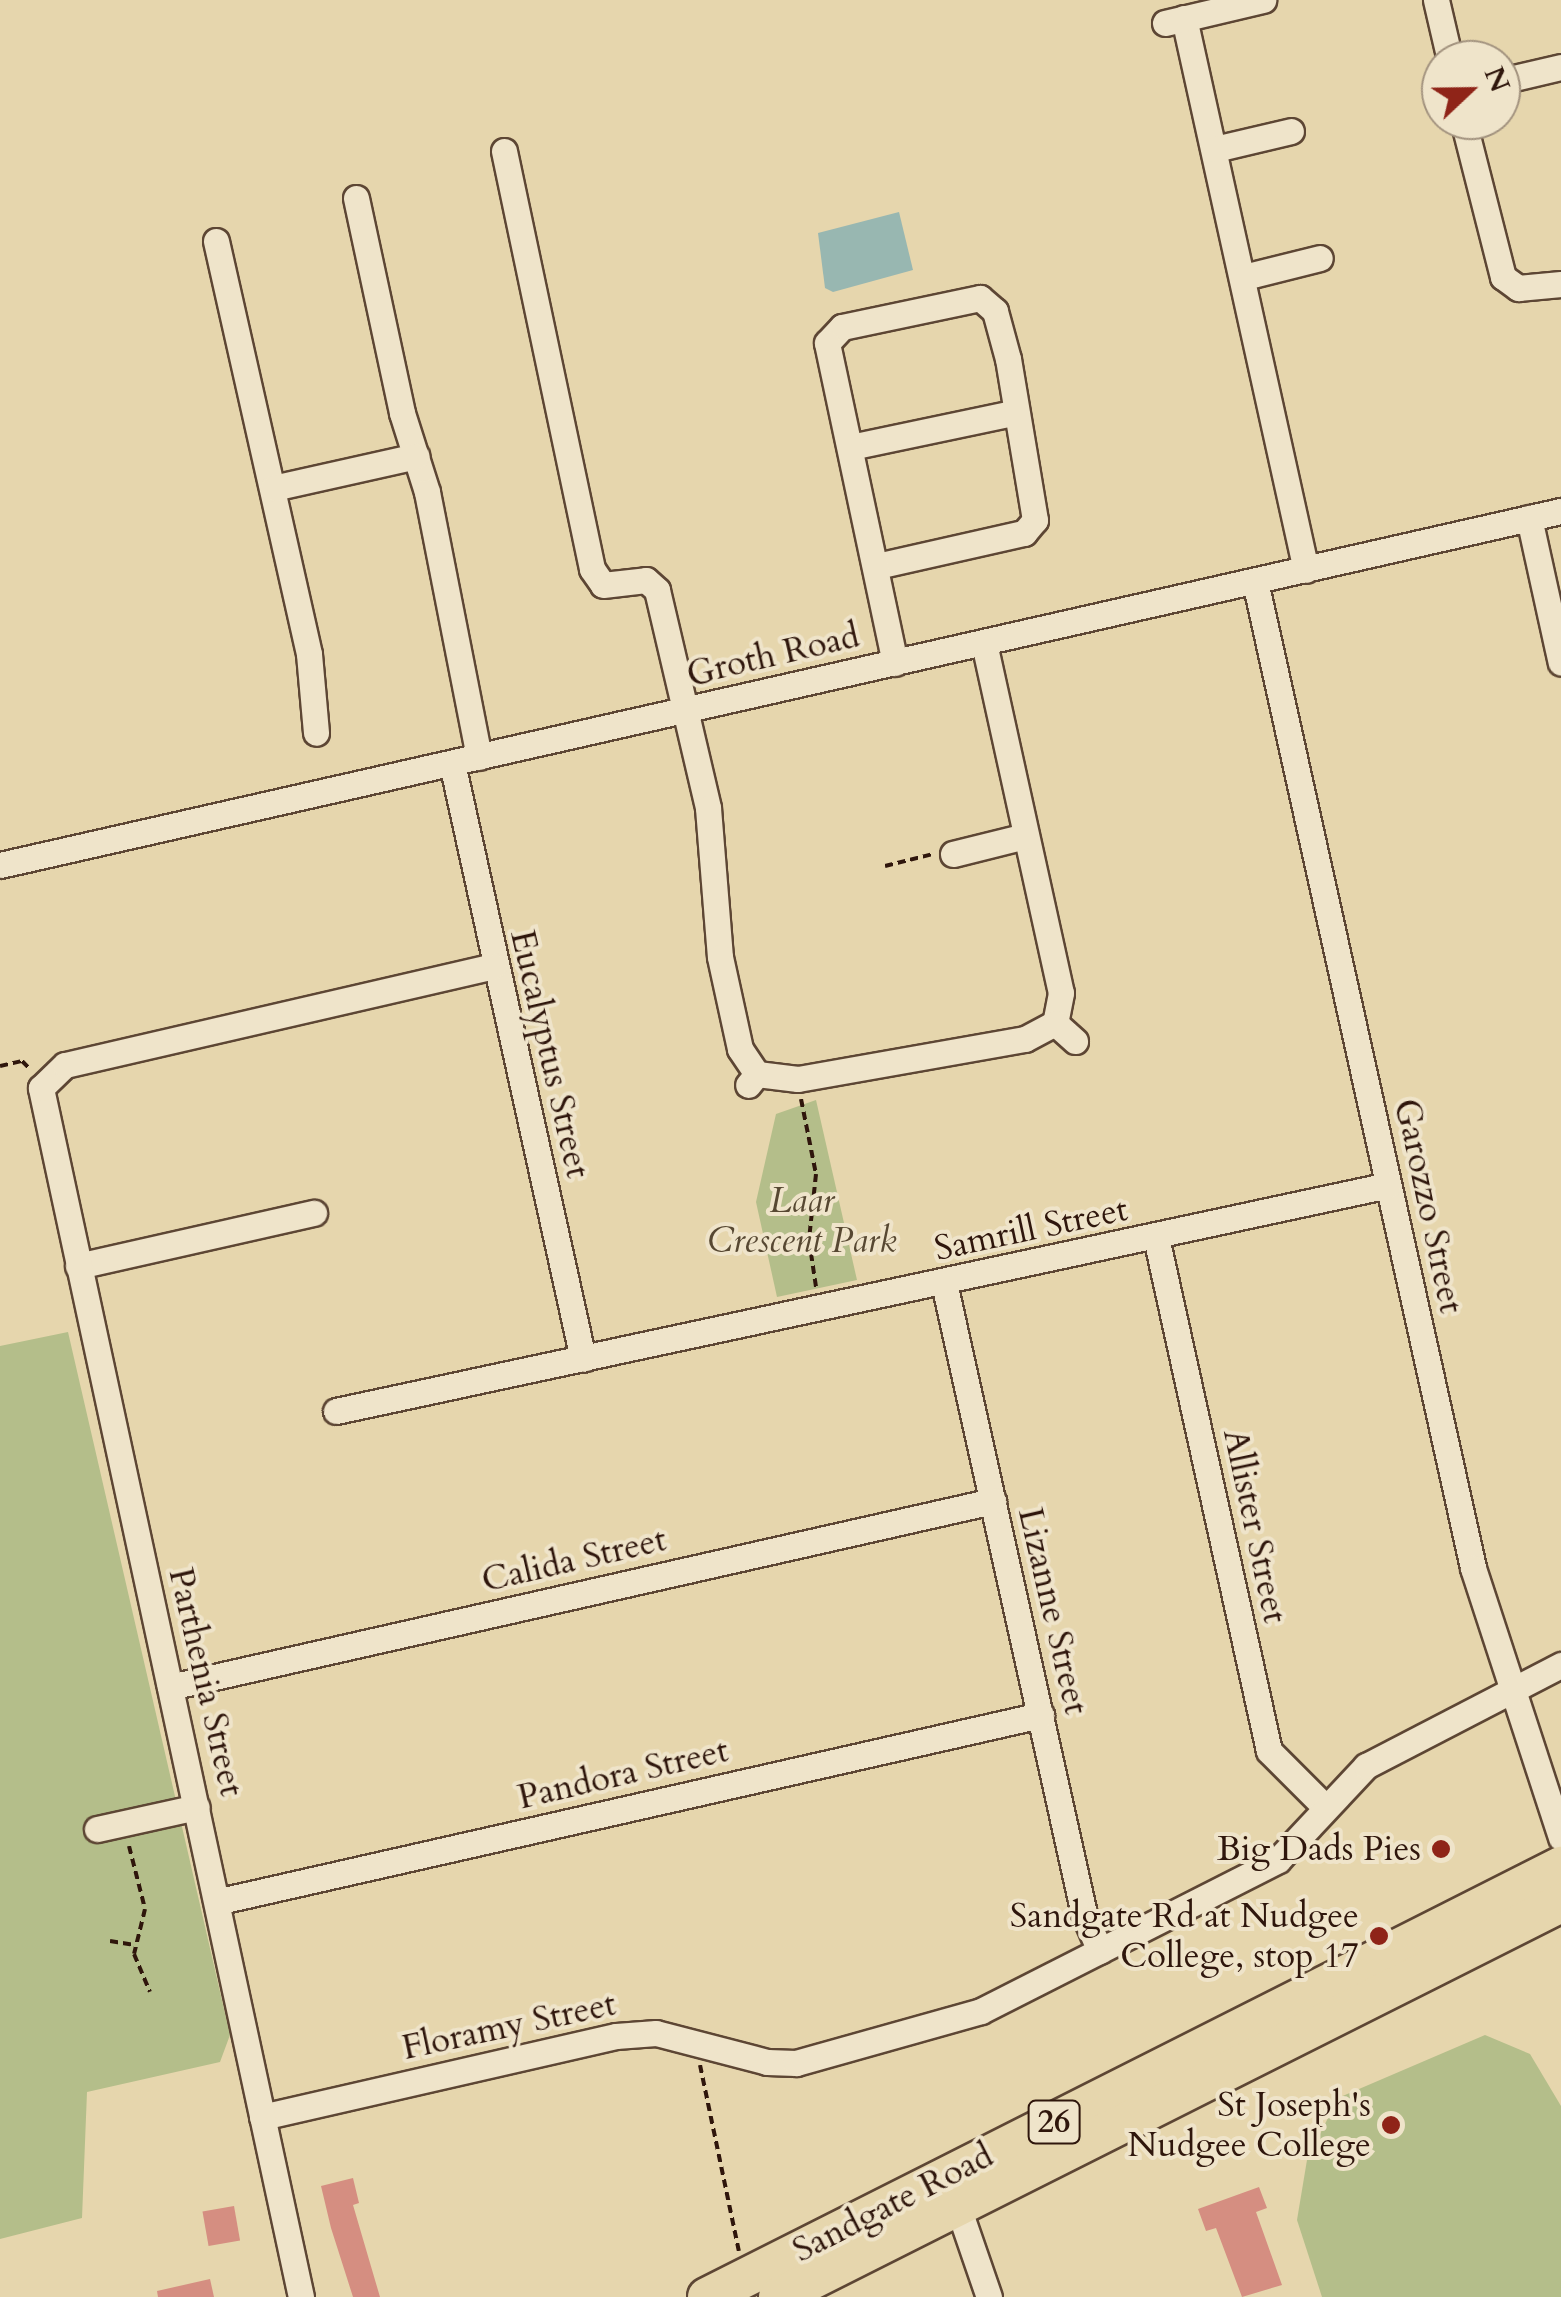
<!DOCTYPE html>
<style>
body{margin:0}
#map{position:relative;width:1561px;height:2297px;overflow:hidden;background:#e6d6ad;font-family:Cardo,serif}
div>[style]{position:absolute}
.green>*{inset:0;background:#b4be8a}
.water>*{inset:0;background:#98b7b1}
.building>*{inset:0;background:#d58e81;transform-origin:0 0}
.path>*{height:4px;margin-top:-2px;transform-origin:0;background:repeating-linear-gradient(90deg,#2f160c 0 8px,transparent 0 13px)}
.roads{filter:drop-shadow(2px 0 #5d4634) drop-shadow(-2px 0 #5d4634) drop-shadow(0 2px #5d4634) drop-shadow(0 -2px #5d4634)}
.minor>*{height:25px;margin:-12.5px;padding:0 12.5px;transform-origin:12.5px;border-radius:12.5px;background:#efe4ca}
.highway>*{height:38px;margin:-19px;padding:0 19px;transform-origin:19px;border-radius:19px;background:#e6d6ad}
.dots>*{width:28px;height:28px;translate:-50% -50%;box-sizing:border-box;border:5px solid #efe4ca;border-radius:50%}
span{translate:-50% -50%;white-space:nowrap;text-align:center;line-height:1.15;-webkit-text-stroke:8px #efe4ca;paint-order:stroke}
.shield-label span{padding:2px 8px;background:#efe4ca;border:2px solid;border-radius:8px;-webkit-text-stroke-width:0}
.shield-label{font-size:32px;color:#2f160c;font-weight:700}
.street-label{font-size:35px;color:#2f160c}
.park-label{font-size:35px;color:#574832;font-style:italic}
.poi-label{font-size:35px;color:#2f160c}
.right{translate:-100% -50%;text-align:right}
.north{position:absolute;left:1421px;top:40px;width:100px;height:100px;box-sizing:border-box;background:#efe4ca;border:2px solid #a2927e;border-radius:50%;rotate:68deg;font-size:28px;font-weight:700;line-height:40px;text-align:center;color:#2f160c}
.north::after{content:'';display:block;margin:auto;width:35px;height:45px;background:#8f2418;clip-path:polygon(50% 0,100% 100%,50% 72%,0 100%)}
</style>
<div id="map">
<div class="green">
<i style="clip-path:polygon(816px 1100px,857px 1280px,777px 1297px,756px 1202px,776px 1114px)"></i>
<i style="clip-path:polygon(68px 1332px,230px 2035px,220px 2062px,87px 2092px,82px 2218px,0 2239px,0 1346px)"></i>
<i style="clip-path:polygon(1485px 2035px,1530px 2054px,1561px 2106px,1561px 2297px,1322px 2297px,1297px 2220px,1307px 2160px,1338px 2098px)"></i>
</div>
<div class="water">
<i style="clip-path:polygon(899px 212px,913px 270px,833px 292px,825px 288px,818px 233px)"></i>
</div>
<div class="building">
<i style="clip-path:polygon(353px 2178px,359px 2203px,353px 2205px,380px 2297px,353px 2297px,331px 2228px,321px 2186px)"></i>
<i style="clip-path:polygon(1259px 2187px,1267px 2208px,1256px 2212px,1282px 2285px,1242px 2297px,1216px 2228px,1206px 2231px,1198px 2209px)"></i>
<i style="left:234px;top:2206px;width:35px;height:32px;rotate:80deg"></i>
<i style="clip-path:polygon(210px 2279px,214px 2297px,158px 2297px,157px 2291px)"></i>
</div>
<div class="path">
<i style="left:885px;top:866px;width:49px;rotate:-14deg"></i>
<i style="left:0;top:1066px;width:23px;rotate:-13deg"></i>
<i style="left:22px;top:1061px;width:10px;rotate:45deg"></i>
<i style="left:801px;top:1099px;width:76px;rotate:78.7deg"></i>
<i style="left:816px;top:1174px;width:66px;rotate:96.1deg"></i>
<i style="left:809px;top:1240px;width:48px;rotate:81.5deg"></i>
<i style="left:129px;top:1846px;width:65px;rotate:75.7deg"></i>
<i style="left:145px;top:1909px;width:46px;rotate:103.7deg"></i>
<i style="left:134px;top:1954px;width:41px;rotate:67.2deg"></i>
<i style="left:110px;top:1941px;width:25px;rotate:9deg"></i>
<i style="left:700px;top:2065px;width:190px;rotate:78.2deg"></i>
</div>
<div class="roads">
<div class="minor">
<i style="left:1436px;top:0;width:62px;rotate:76.9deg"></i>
<i style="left:1184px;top:18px;width:565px;rotate:77.54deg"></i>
<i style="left:1165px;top:23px;width:101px;rotate:-13.2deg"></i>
<i style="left:1501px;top:81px;width:62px;rotate:-13.1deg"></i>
<i style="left:1463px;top:120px;width:162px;rotate:75.7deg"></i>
<i style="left:1503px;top:277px;width:19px;rotate:36deg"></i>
<i style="left:1518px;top:288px;width:43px;rotate:-5.3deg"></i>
<i style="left:1215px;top:149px;width:78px;rotate:-13.3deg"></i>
<i style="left:504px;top:151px;width:427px;rotate:78.1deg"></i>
<i style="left:592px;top:569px;width:19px;rotate:55deg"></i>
<i style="left:603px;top:585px;width:43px;rotate:-6.6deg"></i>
<i style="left:646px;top:580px;width:15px;rotate:42deg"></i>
<i style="left:657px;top:590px;width:224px;rotate:76.8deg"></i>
<i style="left:708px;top:808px;width:149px;rotate:85.4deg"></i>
<i style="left:720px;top:957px;width:94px;rotate:77.7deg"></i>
<i style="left:740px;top:1049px;width:30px;rotate:56deg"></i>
<i style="left:757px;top:1074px;width:14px;rotate:129deg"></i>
<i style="left:356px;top:198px;width:220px;rotate:77.9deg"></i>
<i style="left:402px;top:413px;width:83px;rotate:72.4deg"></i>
<i style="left:427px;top:492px;width:270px;rotate:78.9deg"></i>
<i style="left:216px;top:241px;width:423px;rotate:77.3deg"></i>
<i style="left:309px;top:654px;width:79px;rotate:84.9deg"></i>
<i style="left:1244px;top:277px;width:78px;rotate:-14deg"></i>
<i style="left:851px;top:447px;width:166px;rotate:-11.9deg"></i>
<i style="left:273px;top:488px;width:147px;rotate:-12.6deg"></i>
<i style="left:1529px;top:518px;width:148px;rotate:77.6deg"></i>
<i style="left:877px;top:566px;width:151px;rotate:-12.7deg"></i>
<i style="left:1024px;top:533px;width:17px;rotate:-50deg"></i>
<i style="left:1035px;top:520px;width:163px;rotate:-99.5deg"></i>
<i style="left:1008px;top:359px;width:50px;rotate:-105.2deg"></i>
<i style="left:995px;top:311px;width:20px;rotate:-139deg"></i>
<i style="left:980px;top:298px;width:141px;rotate:168.1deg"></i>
<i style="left:842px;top:327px;width:22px;rotate:133deg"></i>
<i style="left:827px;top:343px;width:327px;rotate:78deg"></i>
<i style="left:1255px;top:581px;width:1011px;rotate:77.54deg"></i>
<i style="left:1473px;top:1568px;width:284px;rotate:71.9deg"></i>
<i style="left:984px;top:643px;width:358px;rotate:77.6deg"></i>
<i style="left:1061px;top:993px;width:31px;rotate:101deg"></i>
<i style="left:452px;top:763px;width:610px;rotate:77.6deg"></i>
<i style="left:953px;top:854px;width:75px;rotate:-13.9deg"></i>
<i style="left:0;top:865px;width:1601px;rotate:-12.78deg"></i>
<i style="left:757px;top:1074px;width:41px;rotate:7deg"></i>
<i style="left:798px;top:1079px;width:230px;rotate:-10deg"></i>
<i style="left:1025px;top:1039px;width:34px;rotate:-28deg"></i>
<i style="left:1055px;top:1023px;width:27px;rotate:42deg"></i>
<i style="left:1156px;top:1237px;width:526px;rotate:77.6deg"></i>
<i style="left:1269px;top:1751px;width:79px;rotate:45deg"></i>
<i style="left:78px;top:1266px;width:242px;rotate:-12.7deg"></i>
<i style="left:944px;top:1283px;width:646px;rotate:77.49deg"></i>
<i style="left:1084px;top:1914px;width:40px;rotate:66.6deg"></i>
<i style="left:336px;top:1411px;width:1076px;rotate:-12.12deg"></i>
<i style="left:170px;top:1687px;width:844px;rotate:-12.74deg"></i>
<i style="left:97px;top:1829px;width:102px;rotate:-12.4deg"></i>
<i style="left:220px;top:1901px;width:842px;rotate:-12.77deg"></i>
<i style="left:262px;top:2117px;width:363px;rotate:-12.9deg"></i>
<i style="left:616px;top:2036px;width:40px;rotate:-4.3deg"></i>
<i style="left:656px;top:2033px;width:115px;rotate:14.6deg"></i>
<i style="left:767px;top:2062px;width:29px;rotate:2deg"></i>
<i style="left:796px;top:2063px;width:192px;rotate:-15.7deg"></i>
<i style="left:981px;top:2011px;width:333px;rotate:-26.9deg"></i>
<i style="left:1278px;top:1860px;width:129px;rotate:-46.9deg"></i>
<i style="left:1366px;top:1766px;width:220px;rotate:-27.4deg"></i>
<i style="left:958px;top:2207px;width:95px;rotate:71deg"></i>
<i style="left:301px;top:2297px;width:1237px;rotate:-102.14deg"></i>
<i style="left:41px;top:1088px;width:33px;rotate:-44deg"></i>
<i style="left:65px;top:1065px;width:440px;rotate:-13deg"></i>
</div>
<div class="highway">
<i style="left:707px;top:2297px;width:957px;rotate:-26.78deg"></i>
<i style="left:778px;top:2297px;width:877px;rotate:-26.71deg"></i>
</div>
</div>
<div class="dots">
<i style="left:1441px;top:1849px;background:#8f2418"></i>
<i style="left:1379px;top:1936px;background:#8f2418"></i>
<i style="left:1391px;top:2125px;background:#8f2418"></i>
</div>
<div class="shield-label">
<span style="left:1054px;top:2122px">26</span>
</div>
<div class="street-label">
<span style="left:773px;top:655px;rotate:-13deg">Groth Road</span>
<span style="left:550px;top:1054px;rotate:77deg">Eucalyptus Street</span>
<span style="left:1429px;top:1206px;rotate:78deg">Garozzo Street</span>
<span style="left:1031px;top:1229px;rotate:-12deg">Samrill Street</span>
<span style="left:1255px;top:1526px;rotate:78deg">Allister Street</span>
<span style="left:574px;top:1560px;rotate:-13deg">Calida Street</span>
<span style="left:1053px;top:1611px;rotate:77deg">Lizanne Street</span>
<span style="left:206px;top:1682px;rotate:77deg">Parthenia Street</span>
<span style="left:623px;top:1774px;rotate:-13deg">Pandora Street</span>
<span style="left:509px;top:2026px;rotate:-12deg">Floramy Street</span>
<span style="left:893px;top:2203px;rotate:-27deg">Sandgate Road</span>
</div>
<div class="park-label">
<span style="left:802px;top:1221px">Laar<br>Crescent Park</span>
</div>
<div class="poi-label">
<span class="right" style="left:1421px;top:1849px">Big Dads Pies</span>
<span class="right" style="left:1359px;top:1936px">Sandgate Rd at Nudgee<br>College, stop 17</span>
<span class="right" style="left:1371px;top:2125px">St Joseph's<br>Nudgee College</span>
</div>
<div class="north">N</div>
</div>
